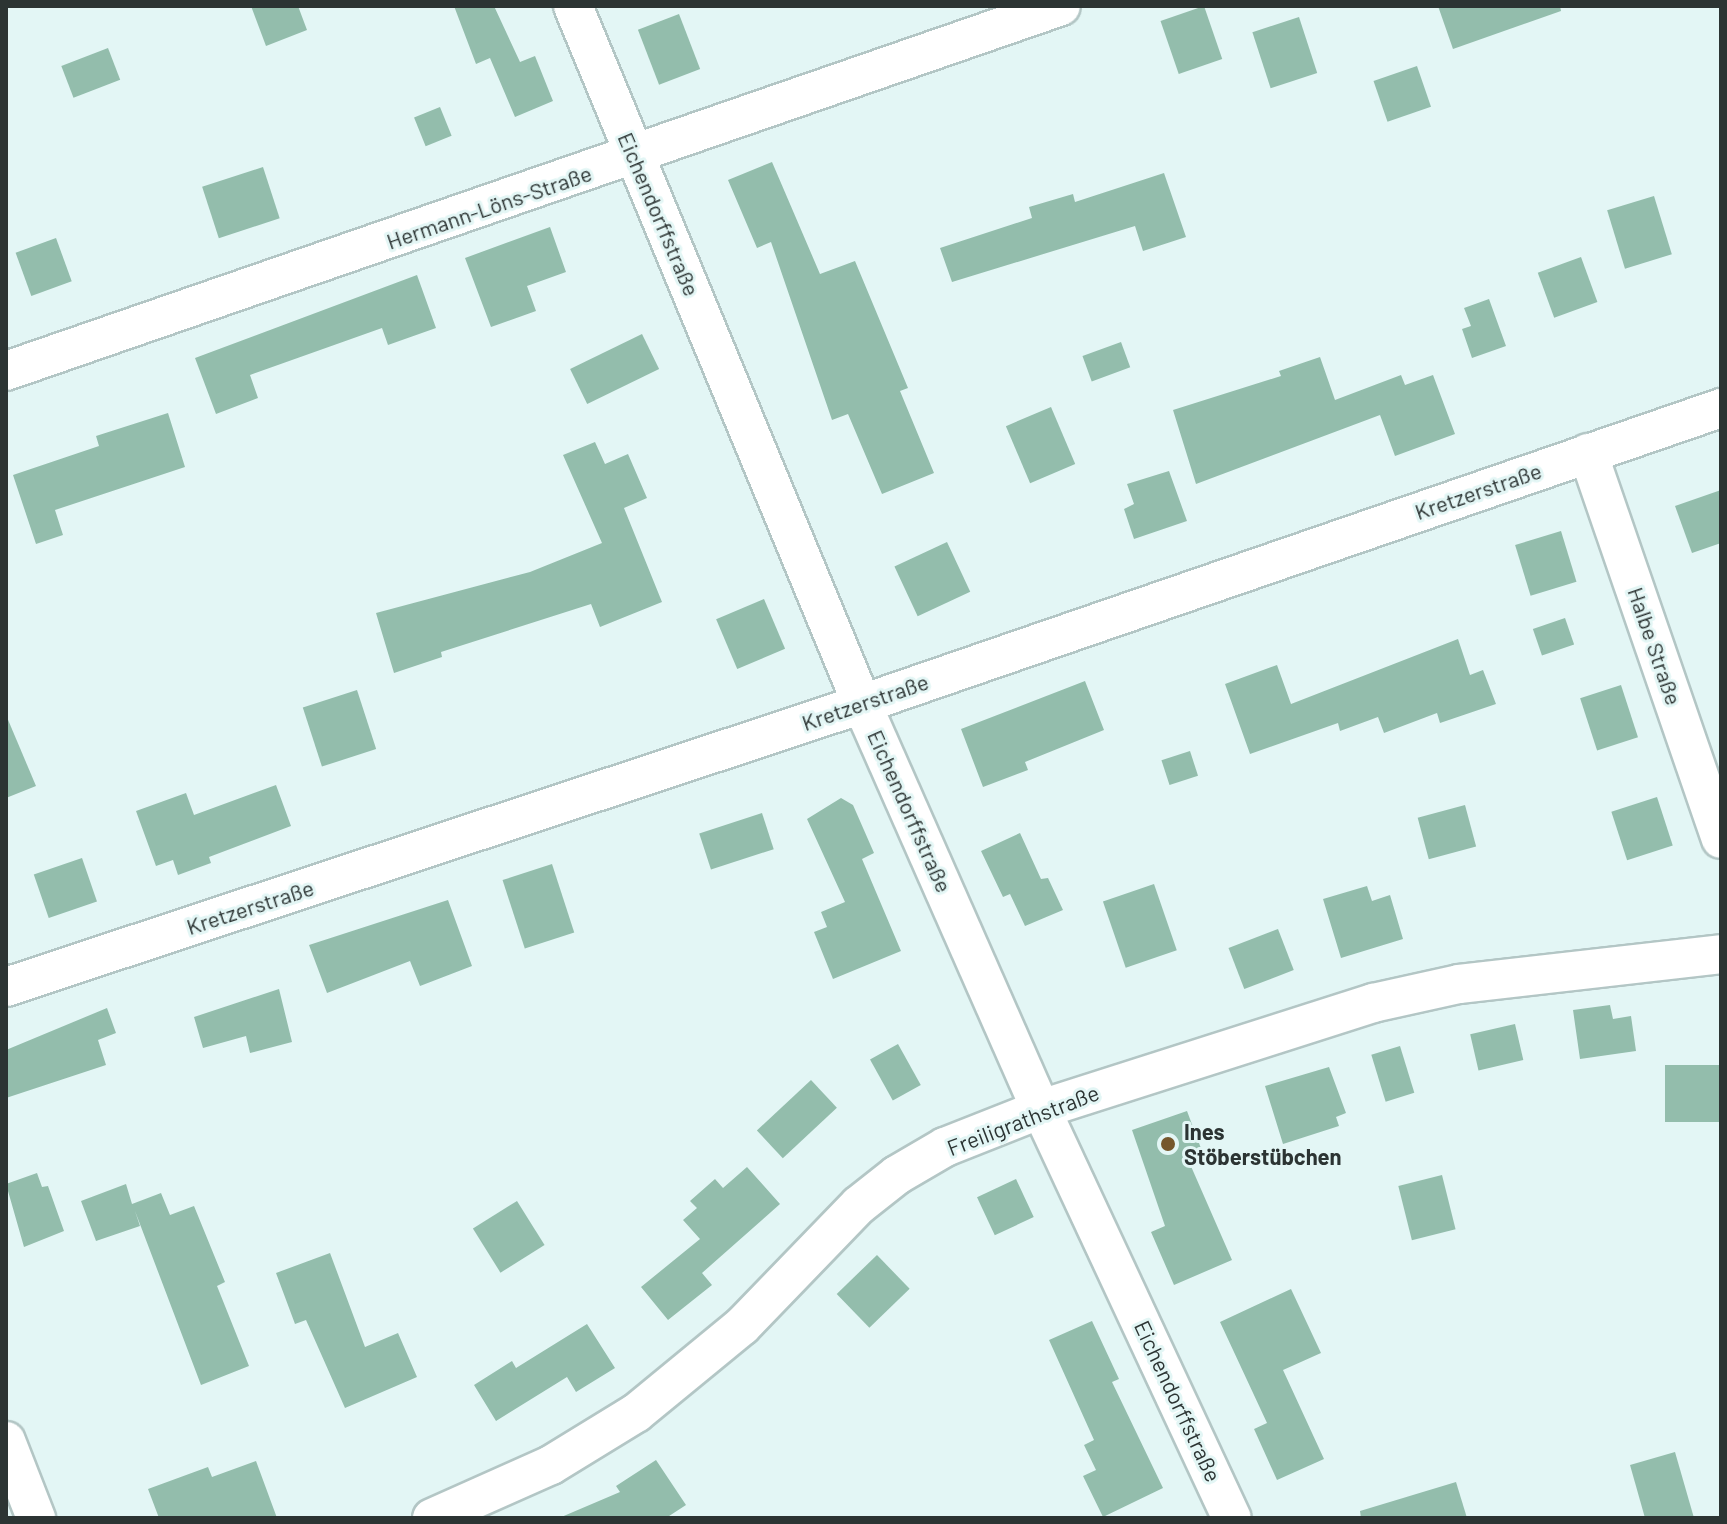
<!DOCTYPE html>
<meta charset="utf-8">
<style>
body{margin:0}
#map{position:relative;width:1727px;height:1524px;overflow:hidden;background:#e3f6f5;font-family:Barlow,sans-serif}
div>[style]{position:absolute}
.building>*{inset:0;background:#93bdac;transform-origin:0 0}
.roads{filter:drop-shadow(2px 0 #b3c6c5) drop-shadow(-2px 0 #b3c6c5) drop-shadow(0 2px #b3c6c5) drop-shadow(0 -2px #b3c6c5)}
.minor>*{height:38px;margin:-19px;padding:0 19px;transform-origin:19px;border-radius:19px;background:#fff}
.dots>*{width:22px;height:22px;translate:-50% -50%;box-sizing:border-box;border:4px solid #e3f6f5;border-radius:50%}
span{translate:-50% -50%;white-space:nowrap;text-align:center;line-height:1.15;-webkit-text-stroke:6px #e3f6f5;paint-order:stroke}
.street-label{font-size:22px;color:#2c3433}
.poi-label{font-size:22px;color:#2c3433;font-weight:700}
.left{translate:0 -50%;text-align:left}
.frame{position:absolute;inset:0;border:8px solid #2c3433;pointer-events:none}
</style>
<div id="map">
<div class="building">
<i style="clip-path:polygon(251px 6px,298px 6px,307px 30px,266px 46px)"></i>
<i style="clip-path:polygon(454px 6px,494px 6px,520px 62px,535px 56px,553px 101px,515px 117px,490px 58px,476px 64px)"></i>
<i style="left:1204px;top:6px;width:56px;height:46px;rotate:71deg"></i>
<i style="clip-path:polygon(1438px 6px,1560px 6px,1561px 11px,1453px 49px)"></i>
<i style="left:679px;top:14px;width:59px;height:44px;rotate:69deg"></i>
<i style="left:1299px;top:17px;width:59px;height:49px;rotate:72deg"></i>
<i style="left:108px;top:48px;width:34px;height:50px;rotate:69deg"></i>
<i style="left:1417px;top:66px;width:43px;height:46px;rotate:71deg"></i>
<i style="left:440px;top:107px;width:31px;height:28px;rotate:68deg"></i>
<i style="clip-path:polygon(772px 162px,820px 274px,855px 261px,908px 388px,900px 391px,934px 473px,882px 494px,848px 414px,832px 420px,771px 242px,757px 248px,728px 180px)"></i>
<i style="left:263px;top:167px;width:54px;height:64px;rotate:72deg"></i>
<i style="clip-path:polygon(1164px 173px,1186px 237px,1143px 251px,1135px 226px,952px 282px,940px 248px,1032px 218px,1029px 207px,1073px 194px,1075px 202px)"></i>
<i style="left:1654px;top:196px;width:61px;height:49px;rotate:73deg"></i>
<i style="clip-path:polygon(550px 227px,566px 272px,527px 286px,536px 311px,491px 327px,465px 258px)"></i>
<i style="left:56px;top:238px;width:46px;height:43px;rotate:70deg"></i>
<i style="left:1581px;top:257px;width:48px;height:46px;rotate:70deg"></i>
<i style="clip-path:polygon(417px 275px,436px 328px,388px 345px,382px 328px,250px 375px,258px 398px,216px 414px,195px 358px)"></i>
<i style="clip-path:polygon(1489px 299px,1506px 346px,1472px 358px,1462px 329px,1471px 326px,1464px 308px)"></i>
<i style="left:642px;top:334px;width:39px;height:80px;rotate:64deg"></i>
<i style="left:1121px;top:342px;width:27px;height:41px;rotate:70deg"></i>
<i style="clip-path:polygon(1320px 357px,1335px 400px,1401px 375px,1405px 385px,1433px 375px,1455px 434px,1395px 456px,1380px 415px,1196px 484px,1173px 410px,1281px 376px,1279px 371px)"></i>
<i style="left:1051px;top:407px;width:62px;height:49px;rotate:67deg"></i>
<i style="clip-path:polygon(168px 413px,185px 467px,55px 510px,63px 535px,36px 544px,13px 475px,99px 446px,96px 436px)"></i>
<i style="clip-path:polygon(595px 442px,605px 464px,628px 454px,647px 498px,624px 508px,662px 602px,600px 627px,591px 604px,441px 652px,442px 657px,394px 673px,376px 613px,530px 572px,602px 543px,563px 455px)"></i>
<i style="clip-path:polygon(1169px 471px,1187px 521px,1134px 539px,1124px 509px,1134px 504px,1127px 484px)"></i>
<i style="clip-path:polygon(1721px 490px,1721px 543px,1692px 553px,1675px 506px)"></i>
<i style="left:1561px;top:531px;width:53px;height:48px;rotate:73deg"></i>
<i style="left:947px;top:542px;width:55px;height:58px;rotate:65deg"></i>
<i style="left:764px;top:599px;width:54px;height:52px;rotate:67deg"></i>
<i style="left:1565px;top:618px;width:28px;height:34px;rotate:71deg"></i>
<i style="clip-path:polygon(1458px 639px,1470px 675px,1483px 670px,1496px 704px,1440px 723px,1437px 713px,1384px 733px,1378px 717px,1340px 731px,1338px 723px,1250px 754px,1225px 684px,1277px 665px,1291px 704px)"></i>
<i style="clip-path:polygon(1085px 681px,1104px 730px,1025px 762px,1028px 770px,983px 787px,961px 729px)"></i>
<i style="left:1621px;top:685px;width:55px;height:43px;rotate:72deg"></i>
<i style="left:357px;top:690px;width:62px;height:57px;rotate:72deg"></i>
<i style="clip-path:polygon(6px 715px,36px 786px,6px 798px)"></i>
<i style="left:1190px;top:751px;width:26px;height:30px;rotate:72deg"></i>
<i style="clip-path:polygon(276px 785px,291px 826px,209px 857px,211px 863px,178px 875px,173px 860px,156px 866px,136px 811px,186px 793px,194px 815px)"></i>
<i style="left:1657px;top:797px;width:51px;height:48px;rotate:72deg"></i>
<i style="clip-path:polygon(841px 798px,853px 805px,874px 853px,862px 859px,901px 951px,833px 979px,814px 932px,827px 927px,821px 912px,845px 902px,807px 819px)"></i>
<i style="left:1465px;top:805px;width:43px;height:49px;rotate:75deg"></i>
<i style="left:762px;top:813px;width:38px;height:66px;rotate:72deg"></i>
<i style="clip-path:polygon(1020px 833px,1041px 879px,1048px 878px,1063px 910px,1025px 926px,1010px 894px,1003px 897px,981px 851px)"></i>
<i style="left:82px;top:858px;width:46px;height:51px;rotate:71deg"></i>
<i style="left:552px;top:864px;width:72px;height:52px;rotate:72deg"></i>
<i style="left:1154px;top:884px;width:70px;height:54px;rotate:71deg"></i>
<i style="clip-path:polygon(1367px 886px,1372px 901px,1390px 895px,1403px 939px,1341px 958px,1323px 899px)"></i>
<i style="clip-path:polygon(448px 900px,472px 966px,420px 986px,410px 961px,327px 993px,309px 945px)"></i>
<i style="left:1278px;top:929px;width:44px;height:53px;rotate:69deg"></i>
<i style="clip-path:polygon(279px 989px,292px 1042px,250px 1053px,246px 1036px,203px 1048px,194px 1017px)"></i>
<i style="clip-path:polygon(1610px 1005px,1613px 1019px,1631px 1016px,1636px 1051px,1580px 1059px,1573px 1010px)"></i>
<i style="clip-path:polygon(107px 1008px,116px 1033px,98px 1040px,106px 1065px,6px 1098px,6px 1050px)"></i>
<i style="left:1515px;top:1024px;width:37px;height:46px;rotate:77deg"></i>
<i style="left:898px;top:1044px;width:47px;height:32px;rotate:61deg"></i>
<i style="left:1400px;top:1046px;width:49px;height:30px;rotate:73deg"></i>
<i style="left:1721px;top:1065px;width:57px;height:56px;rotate:90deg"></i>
<i style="clip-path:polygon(1329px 1067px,1346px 1113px,1336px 1117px,1339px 1126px,1283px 1144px,1265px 1086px)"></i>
<i style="left:811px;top:1080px;width:38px;height:74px;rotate:47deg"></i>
<i style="clip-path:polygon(1187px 1111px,1205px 1159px,1190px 1164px,1232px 1260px,1174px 1285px,1151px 1232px,1165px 1226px,1132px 1130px)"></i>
<i style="clip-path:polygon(747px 1167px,780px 1204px,702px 1273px,712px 1285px,668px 1320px,641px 1287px,700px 1239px,683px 1220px,697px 1208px,690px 1201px,715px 1179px,723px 1188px)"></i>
<i style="clip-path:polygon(37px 1173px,42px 1187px,48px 1186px,64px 1231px,24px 1247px,6px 1184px)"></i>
<i style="left:1442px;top:1175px;width:56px;height:45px;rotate:76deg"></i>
<i style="left:1016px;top:1179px;width:42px;height:43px;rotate:65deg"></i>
<i style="clip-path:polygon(126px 1184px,132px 1204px,161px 1193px,170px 1215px,194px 1206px,225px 1282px,217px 1286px,249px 1366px,201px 1385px,135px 1211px,140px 1226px,96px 1241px,81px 1201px)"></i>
<i style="left:517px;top:1201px;width:52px;height:52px;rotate:58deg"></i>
<i style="clip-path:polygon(330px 1253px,365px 1347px,398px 1333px,417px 1377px,345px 1408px,306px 1320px,295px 1324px,276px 1273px)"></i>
<i style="left:877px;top:1255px;width:47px;height:56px;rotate:46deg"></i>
<i style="clip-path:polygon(1291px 1289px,1321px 1353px,1283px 1370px,1324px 1459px,1277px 1480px,1254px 1429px,1267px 1423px,1220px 1322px)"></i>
<i style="clip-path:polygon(1092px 1321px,1119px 1379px,1112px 1382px,1163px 1488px,1103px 1517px,1083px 1476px,1096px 1470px,1084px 1445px,1094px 1440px,1049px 1340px)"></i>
<i style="clip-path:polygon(587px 1324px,615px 1368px,576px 1392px,567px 1377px,496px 1421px,474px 1385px,512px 1361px,516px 1368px)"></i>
<i style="clip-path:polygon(1675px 1452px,1694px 1518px,1645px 1518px,1630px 1465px)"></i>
<i style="clip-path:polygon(656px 1460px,686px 1505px,666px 1518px,559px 1518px,620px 1492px,616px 1486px)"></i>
<i style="clip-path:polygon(256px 1461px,277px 1518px,159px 1518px,148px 1489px,208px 1467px,212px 1477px)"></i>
<i style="clip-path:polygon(1456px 1482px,1467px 1518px,1361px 1518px,1360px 1511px)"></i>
</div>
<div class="roads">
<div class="minor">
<i style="left:573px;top:6px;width:755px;rotate:67.51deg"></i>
<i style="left:862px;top:704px;width:443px;rotate:66.2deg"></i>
<i style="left:1041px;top:1109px;width:451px;rotate:65deg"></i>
<i style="left:6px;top:371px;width:1116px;rotate:-19.08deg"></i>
<i style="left:1588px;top:453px;width:408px;rotate:71deg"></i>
<i style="left:6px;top:987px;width:902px;rotate:-18.29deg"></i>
<i style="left:862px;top:704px;width:909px;rotate:-19.01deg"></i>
<i style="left:6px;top:1441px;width:83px;rotate:68.7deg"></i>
<i style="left:432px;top:1518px;width:130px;rotate:-24deg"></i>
<i style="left:551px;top:1465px;width:100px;rotate:-31.5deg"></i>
<i style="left:636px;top:1413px;width:137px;rotate:-39.4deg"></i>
<i style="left:742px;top:1326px;width:168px;rotate:-46deg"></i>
<i style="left:859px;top:1205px;width:48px;rotate:-38.3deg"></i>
<i style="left:897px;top:1175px;width:56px;rotate:-30.3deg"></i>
<i style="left:945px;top:1147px;width:103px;rotate:-21.6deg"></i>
<i style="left:1041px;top:1109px;width:349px;rotate:-17.7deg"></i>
<i style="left:1373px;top:1003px;width:88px;rotate:-12.5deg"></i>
<i style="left:1459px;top:984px;width:264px;rotate:-6.5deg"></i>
</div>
</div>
<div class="dots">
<i style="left:1168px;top:1144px;background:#76572c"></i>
</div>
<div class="street-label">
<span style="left:489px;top:207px;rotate:-19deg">Hermann-Löns-Straße</span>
<span style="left:659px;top:214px;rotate:67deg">Eichendorffstraße</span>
<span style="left:1478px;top:491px;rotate:-19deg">Kretzerstraße</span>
<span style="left:1655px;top:646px;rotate:71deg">Halbe Straße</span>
<span style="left:865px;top:702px;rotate:-19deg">Kretzerstraße</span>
<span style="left:910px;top:811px;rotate:66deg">Eichendorffstraße</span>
<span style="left:250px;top:907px;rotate:-18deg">Kretzerstraße</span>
<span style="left:1023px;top:1120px;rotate:-21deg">Freiligrathstraße</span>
<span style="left:1178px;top:1401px;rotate:65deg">Eichendorffstraße</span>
</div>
<div class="poi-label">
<span class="left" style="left:1184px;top:1144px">Ines<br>Stöberstübchen</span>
</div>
<div class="frame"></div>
</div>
